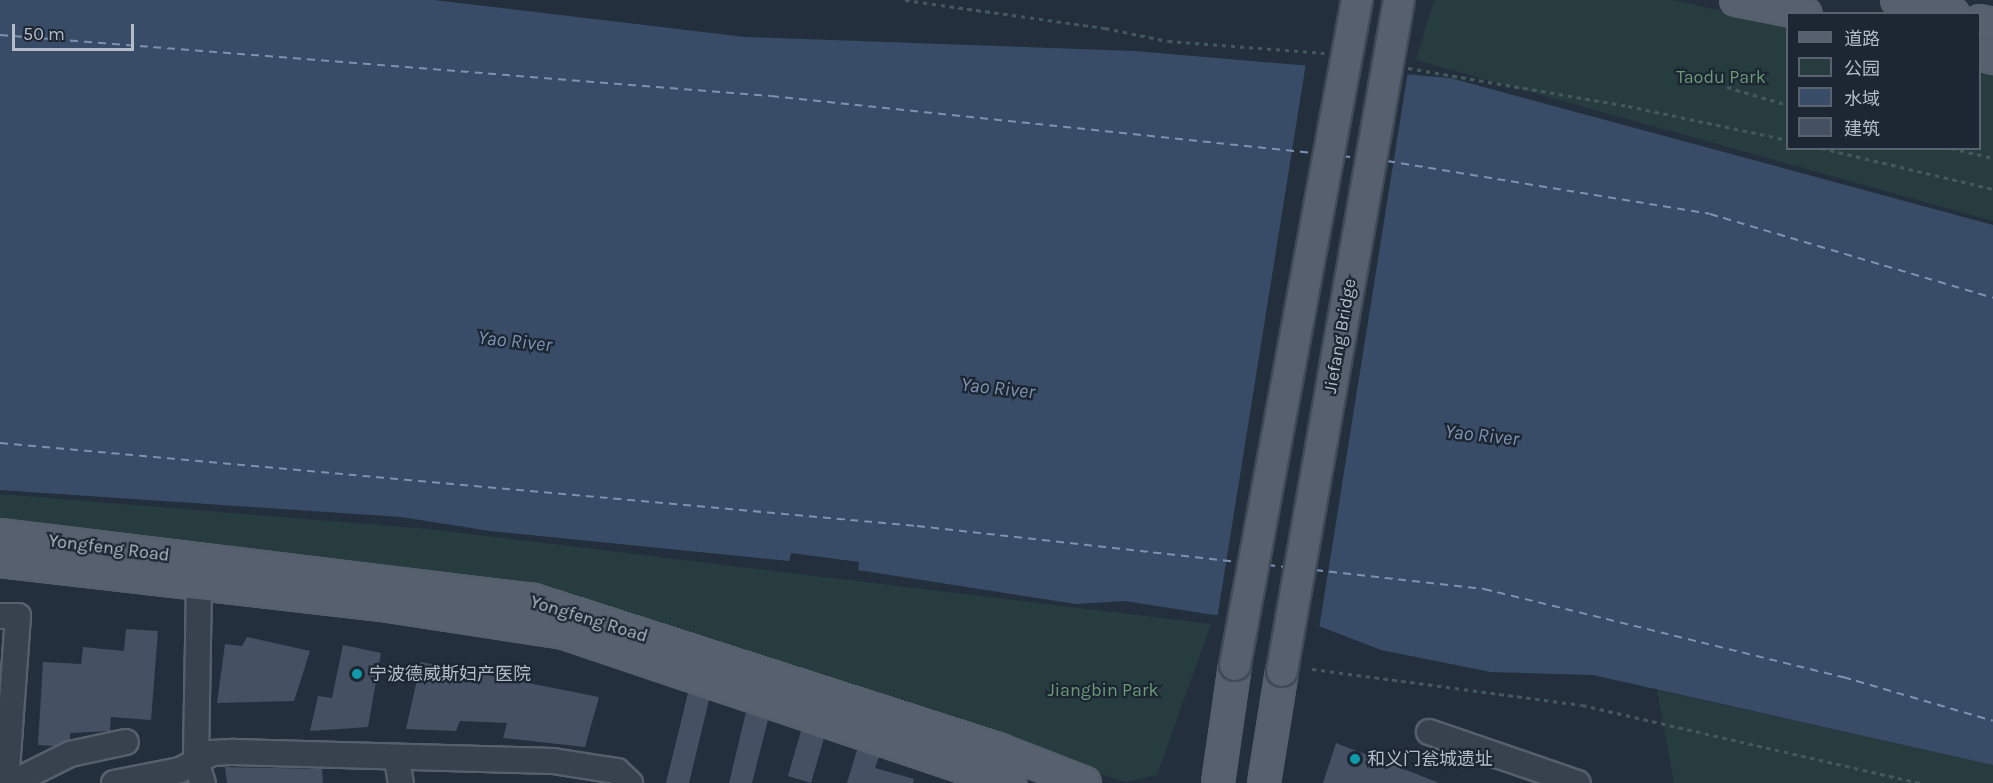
<!DOCTYPE html>
<meta charset="utf-8">
<style>
body{margin:0}
#map{position:relative;width:1993px;height:783px;overflow:hidden;background:#242f3e;font-family:Karla,"Noto Sans SC",sans-serif}
div>[style]{position:absolute}
[style*='--x']{left:calc(var(--x)*1px);top:calc(var(--y)*1px);width:calc(var(--w)*1px);rotate:calc(var(--a)*1deg)}
.green>*{inset:0;background:#263c3f}
.water>*{inset:0;background:#394c67}
.pier>*{inset:0;background:#242f3e}
.ferry>*{height:1.5px;margin-top:-0.75px;transform-origin:0;background:repeating-linear-gradient(90deg,#7c92b1 0 8px,transparent 0 14px)}
.building>*{inset:0;background:#455162}
.path>*{height:3px;margin-top:-1.5px;transform-origin:0;background:repeating-linear-gradient(90deg,#44595c 0 4.5px,transparent 0 9px)}
.roads{filter:drop-shadow(2px 0 #565f6c) drop-shadow(-2px 0 #565f6c) drop-shadow(0 2px #565f6c) drop-shadow(0 -2px #565f6c)}
.minor>*{height:24px;margin:-12px;padding:0 12px;transform-origin:12px;border-radius:12px;background:#38414e}
.major>*{height:30px;margin:-15px;padding:0 15px;transform-origin:15px;border-radius:15px;background:#56606e}
.bridges{filter:drop-shadow(2px 0 #414a57) drop-shadow(-2px 0 #414a57) drop-shadow(0 2px #414a57) drop-shadow(0 -2px #414a57)}
.major-bridge>*{height:30px;margin:-15px;padding:0 15px;transform-origin:15px;border-radius:15px;background:#56606e}
.dots>*{width:16px;height:16px;translate:-50% -50%;box-sizing:border-box;border:3px solid #1d2633;border-radius:50%}
span{translate:-50% -50%;white-space:nowrap;text-align:center;line-height:1.15;-webkit-text-stroke:4.5px #1d2633;paint-order:stroke}
.park-label{font-size:18px;color:#6b9a76}
.street-label{font-size:18px;color:#b4bcc9}
.poi-label{font-size:18px;color:#b4bcc9}
.left{translate:0 -50%;text-align:left}
.water-label{font-size:20px;color:#7c92b1;font-style:italic}
.legend{position:absolute;left:1786px;top:12px;width:195px;height:138px;box-sizing:border-box;background:#1d2633;border:2px solid #59626f;margin:0;padding:8px 10px;list-style:none;font-size:18px;color:#b4bcc9}
.legend li{display:flex;align-items:center;gap:12px;height:30px}
.legend b{width:30px;border:2px solid #59626f}
.scale{position:absolute;left:12px;top:24px;width:122px;height:27px;box-sizing:border-box;border:3px solid #b4bcc9;border-top:0;padding-left:8px;font-size:18px;line-height:21px;white-space:nowrap;color:#b4bcc9;-webkit-text-stroke:4px #1d2633;paint-order:stroke}
</style>
<div id="map">
<div class="green">
<div style="clip-path:polygon(1434px 0,1672px 0,1787px 25px,1788px 148px,1980px 148px,1980px 68px,1993px 71px,1993px 221px,1416px 60px)"></div>
<div style="clip-path:polygon(0 494px,429px 529px,1211px 624px,1157px 775px,1126px 782px,796px 679px,0 535px)"></div>
<div style="clip-path:polygon(1657px 690px,1993px 765px,1993px 783px,1674px 783px)"></div>
</div>
<div class="water">
<div style="clip-path:polygon(0 0,434px 0,745px 37px,1134px 51px,1450px 78px,1993px 225px,1993px 765px,1593px 675px,1491px 672px,1381px 650px,1293px 616px,1214px 615px,1125px 601px,1076px 604px,858px 570px,859px 562px,791px 553px,789px 561px,490px 531px,401px 517px,0 490px)"></div>
</div>
<div class="pier">
<div style="clip-path:polygon(1306px 63px,1408px 71px,1319px 629px,1293px 619px,1217px 619px)"></div>
</div>
<div class="ferry">
<div style="--x:0;--y:35;--w:773;--a:4.52"></div>
<div style="--x:771;--y:96;--w:545;--a:6"></div>
<div style="--x:1342;--y:156;--w:16;--a:7"></div>
<div style="--x:1387;--y:161;--w:327;--a:9.3"></div>
<div style="--x:1710;--y:214;--w:295;--a:16.5"></div>
<div style="--x:0;--y:443;--w:921;--a:5.17"></div>
<div style="--x:917;--y:526;--w:323;--a:6.4"></div>
<div style="--x:1267;--y:565;--w:19;--a:6"></div>
<div style="--x:1315;--y:570;--w:170;--a:6.4"></div>
<div style="--x:1484;--y:589;--w:370;--a:13.8"></div>
<div style="--x:1843;--y:677;--w:156;--a:16.3"></div>
</div>
<div class="building">
<div style="clip-path:polygon(126px 629px,158px 631px,151px 720px,111px 717px,110px 731px,70px 733px,70px 739px,54px 746px,38px 745px,43px 662px,81px 664px,83px 647px,124px 651px)"></div>
<div style="clip-path:polygon(247px 637px,310px 651px,294px 701px,217px 703px,225px 644px,242px 646px)"></div>
<div style="clip-path:polygon(343px 645px,381px 653px,368px 727px,310px 731px,318px 696px,332px 698px)"></div>
<div style="clip-path:polygon(421px 662px,599px 697px,585px 747px,503px 738px,507px 723px,460px 721px,456px 731px,406px 729px)"></div>
<div style="clip-path:polygon(688px 693px,709px 700px,689px 783px,666px 783px)"></div>
<div style="clip-path:polygon(746px 712px,768px 720px,752px 783px,729px 783px)"></div>
<div style="clip-path:polygon(801px 731px,824px 738px,811px 783px,788px 776px)"></div>
<div style="clip-path:polygon(1336px 743px,1437px 782px,1437px 783px,1323px 783px)"></div>
<div style="clip-path:polygon(857px 750px,879px 757px,875px 768px,914px 779px,913px 783px,847px 783px)"></div>
<div style="clip-path:polygon(225px 767px,322px 769px,323px 783px,227px 783px)"></div>
</div>
<div class="path">
<div style="--x:905;--y:0;--w:202;--a:8"></div>
<div style="--x:1105;--y:28;--w:64;--a:11.7"></div>
<div style="--x:1168;--y:41;--w:157;--a:4.4"></div>
<div style="--x:1408;--y:68;--w:223;--a:9.8"></div>
<div style="--x:1628;--y:106;--w:164;--a:12"></div>
<div style="--x:1727;--y:87;--w:64;--a:16.4"></div>
<div style="--x:1821;--y:148;--w:177;--a:13.4"></div>
<div style="--x:1951;--y:148;--w:43;--a:13.4"></div>
<div style="--x:1312;--y:669;--w:272;--a:7.6"></div>
<div style="--x:1582;--y:705;--w:348;--a:13"></div>
</div>
<div class="roads">
<div class="minor">
<div style="--x:199;--y:584;--w:179;--a:91"></div>
<div style="--x:196;--y:763;--w:21;--a:71"></div>
<div style="--x:0;--y:616;--w:18;--a:0"></div>
<div style="--x:18;--y:616;--w:167;--a:94.1"></div>
<div style="--x:1429;--y:732;--w:157;--a:18.9"></div>
<div style="--x:397;--y:759;--w:24;--a:81"></div>
<div style="--x:12;--y:783;--w:65;--a:-26.6"></div>
<div style="--x:70;--y:754;--w:57;--a:-12.1"></div>
<div style="--x:114;--y:783;--w:67;--a:-11.1"></div>
<div style="--x:180;--y:770;--w:36;--a:-28"></div>
<div style="--x:212;--y:753;--w:22;--a:-3"></div>
<div style="--x:234;--y:752;--w:319;--a:1.6"></div>
<div style="--x:553;--y:761;--w:65;--a:8.9"></div>
<div style="--x:617;--y:771;--w:18;--a:43"></div>
</div>
<div class="major">
<div style="--x:1736;--y:0;--w:71;--a:11.3"></div>
<div style="--x:1897;--y:0;--w:58;--a:14"></div>
<div style="--x:1980;--y:21;--w:13;--a:13"></div>
<div style="--x:1980;--y:54;--w:14;--a:17"></div>
<div style="--x:0;--y:535;--w:538;--a:6.94"></div>
<div style="--x:534;--y:600;--w:490;--a:17.8"></div>
<div style="--x:1000;--y:750;--w:91;--a:21.2"></div>
<div style="--x:0;--y:561;--w:391;--a:6.6"></div>
<div style="--x:388;--y:606;--w:178;--a:8.7"></div>
<div style="--x:564;--y:633;--w:471;--a:18.6"></div>
<div style="--x:1218;--y:783;--w:119;--a:-81.8"></div>
<div style="--x:1264;--y:783;--w:113;--a:-80.9"></div>
</div>
</div>
<div class="bridges">
<div class="major-bridge">
<div style="--x:1235;--y:665;--w:676;--a:-79.6"></div>
<div style="--x:1282;--y:671;--w:681;--a:-80.11"></div>
</div>
</div>
<div class="dots">
<div style="left:357px;top:674px;background:#0f9aa8"></div>
<div style="left:1355px;top:759px;background:#0f9aa8"></div>
</div>
<div class="park-label">
<span style="left:1721px;top:77px">Taodu Park</span>
<span style="left:1103px;top:690px">Jiangbin Park</span>
</div>
<div class="street-label">
<span style="left:1340px;top:336px;rotate:-80deg">Jiefang Bridge</span>
<span style="left:109px;top:548px;rotate:7deg">Yongfeng Road</span>
<span style="left:589px;top:619px;rotate:17deg">Yongfeng Road</span>
</div>
<div class="poi-label">
<span class="left" style="left:369px;top:674px">宁波德威斯妇产医院</span>
<span class="left" style="left:1367px;top:759px">和义门瓮城遗址</span>
</div>
<div class="water-label">
<span style="left:515px;top:341px;rotate:6deg">Yao River</span>
<span style="left:998px;top:388px;rotate:6deg">Yao River</span>
<span style="left:1482px;top:435px;rotate:6deg">Yao River</span>
</div>
<ul class="legend">
<li><b style="height:8px;background:#56606e"></b>道路</li>
<li><b style="height:16px;background:#263c3f"></b>公园</li>
<li><b style="height:16px;background:#394c67"></b>水域</li>
<li><b style="height:16px;background:#455162"></b>建筑</li>
</ul>
<div class="scale">50 m</div>
</div>
